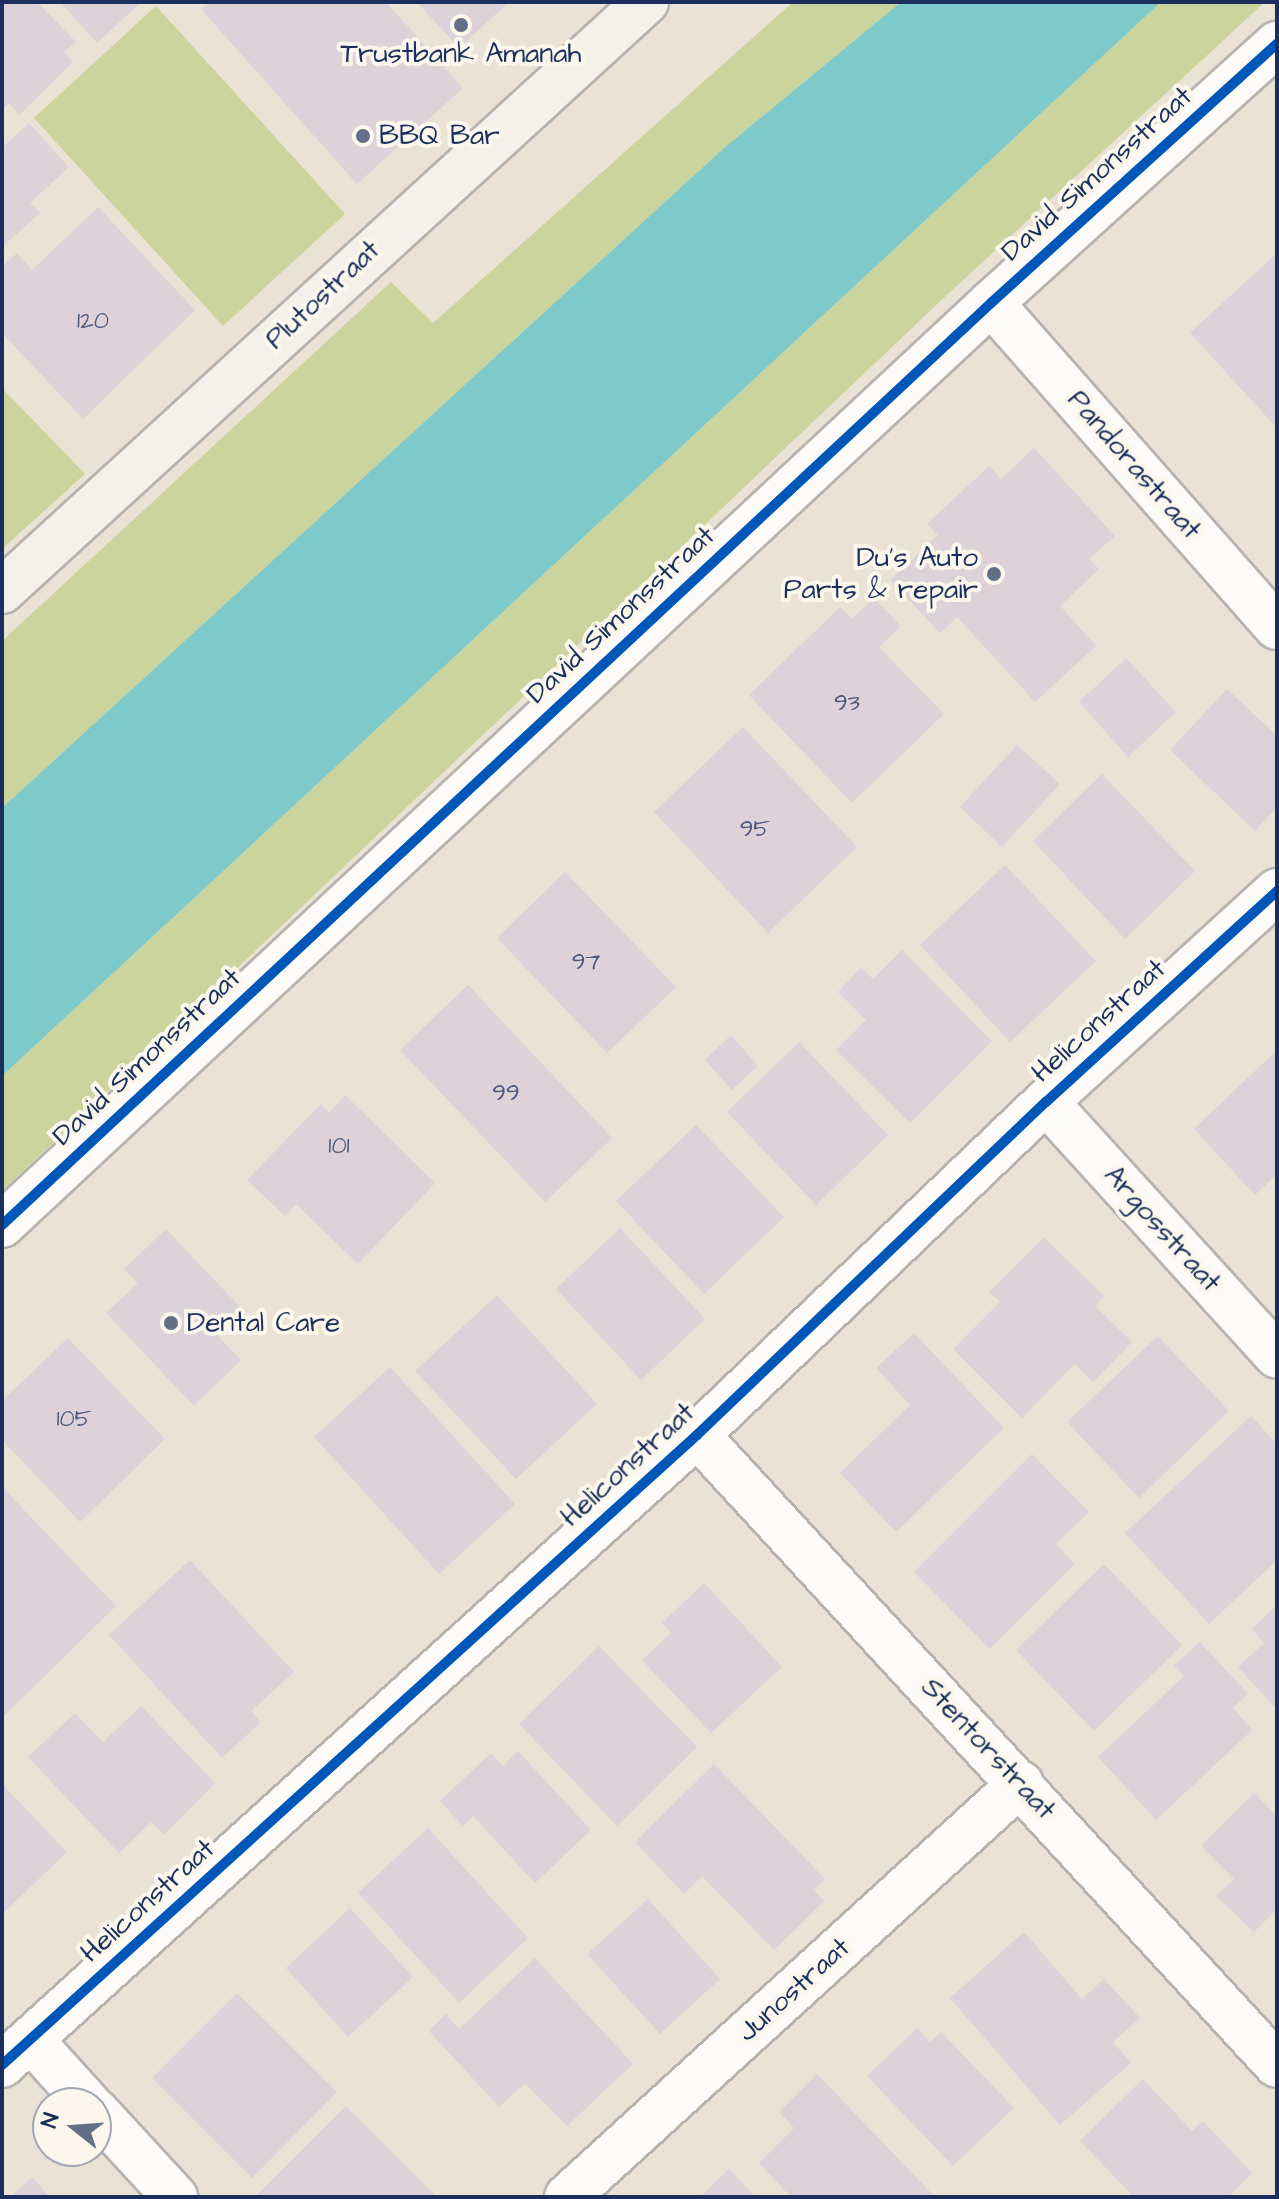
<!DOCTYPE html>
<style>
body{margin:0}
#map{position:relative;width:1279px;height:2199px;overflow:hidden;background:#eae2d4;font-family:"Architects Daughter",sans-serif}
div>[style]{position:absolute}
[style*='--x']{left:calc(var(--x)*1px);top:calc(var(--y)*1px);width:calc(var(--w)*1px);rotate:calc(var(--a)*1deg)}
.green>*{inset:0;background:#cad49c}
.water>*{inset:0;background:#7ec9c9}
.building>*{inset:0;background:#dcd2d7}
.roads{filter:drop-shadow(2px 0 #b6b3af) drop-shadow(-2px 0 #b6b3af) drop-shadow(0 2px #b6b3af) drop-shadow(0 -2px #b6b3af)}
.street>*{height:44px;margin:-22px;padding:0 22px;transform-origin:22px;border-radius:22px;background:#fcfbf9}
.secondary>*{height:44px;margin:-22px;padding:0 22px;transform-origin:22px;border-radius:22px;background:#f4f0ea}
.cycleway>*{height:10px;margin:-5px;padding:0 5px;transform-origin:5px;border-radius:5px;background:#0057b8}
.dots>*{width:22px;height:22px;translate:-50% -50%;box-sizing:border-box;border:4px solid #fbf7ec;border-radius:50%}
span{translate:-50% -50%;white-space:nowrap;text-align:center;line-height:1.15;-webkit-text-stroke:8px #fbf7ec;paint-order:stroke}
.number-label{font-size:24px;color:#4b587c}
.number-label span{-webkit-text-stroke-width:0}
.poi-label{font-size:28px;color:#1b2f5e}
.left{translate:0 -50%;text-align:left}
.right{translate:-100% -50%;text-align:right}
.street-label{font-size:28px;color:#1b2f5e}
.frame{position:absolute;inset:0;border:4px solid #1b2f5e;pointer-events:none}
.north{position:absolute;left:32px;top:2087px;width:80px;height:80px;box-sizing:border-box;background:#fbf7ec;border:2px solid #a1a7b3;border-radius:50%;rotate:287deg;font-size:22px;font-weight:700;line-height:32px;text-align:center;color:#1b2f5e}
.north::after{content:'';display:block;margin:auto;width:28px;height:36px;background:#636e87;clip-path:polygon(50% 0,100% 100%,50% 72%,0 100%)}
</style>
<div id="map">
<div class="green">
<div style="clip-path:polygon(793px 2px,901px 2px,724px 148px,2px 808px,2px 641px,391px 282px,433px 323px)"></div>
<div style="clip-path:polygon(1161px 2px,1265px 2px,949px 293px,2px 1191px,2px 1076px)"></div>
<div style="clip-path:polygon(156px 6px,345px 214px,223px 326px,34px 118px)"></div>
<div style="clip-path:polygon(2px 388px,85px 474px,2px 549px)"></div>
</div>
<div class="water">
<div style="clip-path:polygon(901px 2px,1161px 2px,2px 1076px,2px 808px,724px 148px)"></div>
</div>
<div class="building">
<div style="clip-path:polygon(2px 2px,37px 2px,76px 42px,64px 52px,73px 62px,19px 115px,9px 103px,2px 110px)"></div>
<div style="clip-path:polygon(60px 2px,141px 2px,97px 43px)"></div>
<div style="clip-path:polygon(210px 2px,386px 2px,463px 88px,357px 184px,201px 9px)"></div>
<div style="clip-path:polygon(417px 2px,509px 2px,459px 48px)"></div>
<div style="clip-path:polygon(29px 123px,69px 167px,30px 203px,40px 213px,2px 247px,2px 148px)"></div>
<div style="clip-path:polygon(98px 207px,195px 310px,83px 419px,2px 333px,2px 267px,17px 253px,32px 270px)"></div>
<div style="clip-path:polygon(1277px 253px,1277px 428px,1190px 333px)"></div>
<div style="clip-path:polygon(1034px 448px,1115px 536px,1089px 559px,1099px 569px,1060px 606px,1096px 646px,1035px 702px,957px 617px,940px 633px,890px 580px,938px 535px,927px 524px,989px 466px,1001px 479px)"></div>
<div style="clip-path:polygon(874px 598px,901px 626px,879px 647px,944px 714px,852px 803px,749px 695px,840px 607px,852px 619px)"></div>
<div style="clip-path:polygon(1126px 658px,1176px 712px,1128px 757px,1079px 702px)"></div>
<div style="clip-path:polygon(1227px 689px,1277px 736px,1277px 807px,1255px 831px,1170px 750px)"></div>
<div style="clip-path:polygon(743px 727px,857px 847px,768px 933px,654px 812px)"></div>
<div style="clip-path:polygon(1017px 745px,1060px 784px,1002px 847px,960px 807px)"></div>
<div style="clip-path:polygon(1102px 774px,1195px 871px,1125px 939px,1033px 841px)"></div>
<div style="clip-path:polygon(1005px 865px,1096px 961px,1010px 1042px,920px 945px)"></div>
<div style="clip-path:polygon(565px 872px,676px 987px,607px 1053px,497px 938px)"></div>
<div style="clip-path:polygon(902px 950px,992px 1041px,910px 1123px,836px 1050px,866px 1020px,838px 992px,861px 968px,873px 979px)"></div>
<div style="clip-path:polygon(468px 985px,612px 1138px,545px 1202px,400px 1050px)"></div>
<div style="clip-path:polygon(731px 1035px,758px 1066px,732px 1090px,705px 1060px)"></div>
<div style="clip-path:polygon(799px 1042px,888px 1135px,816px 1205px,727px 1112px)"></div>
<div style="clip-path:polygon(1277px 1050px,1277px 1174px,1255px 1195px,1194px 1129px)"></div>
<div style="clip-path:polygon(345px 1095px,435px 1183px,358px 1264px,296px 1204px,285px 1216px,247px 1180px,321px 1104px,329px 1113px)"></div>
<div style="clip-path:polygon(696px 1125px,784px 1217px,704px 1294px,616px 1201px)"></div>
<div style="clip-path:polygon(620px 1228px,705px 1319px,641px 1380px,556px 1289px)"></div>
<div style="clip-path:polygon(166px 1229px,241px 1308px,215px 1333px,241px 1360px,194px 1406px,106px 1313px,138px 1283px,124px 1269px)"></div>
<div style="clip-path:polygon(1044px 1237px,1104px 1296px,1095px 1306px,1132px 1342px,1093px 1382px,1075px 1364px,1022px 1418px,953px 1349px,1000px 1302px,989px 1292px)"></div>
<div style="clip-path:polygon(497px 1295px,597px 1404px,516px 1479px,415px 1371px)"></div>
<div style="clip-path:polygon(914px 1333px,1004px 1428px,896px 1532px,840px 1473px,910px 1405px,876px 1368px)"></div>
<div style="clip-path:polygon(1158px 1336px,1229px 1411px,1139px 1498px,1067px 1422px)"></div>
<div style="clip-path:polygon(68px 1338px,165px 1439px,80px 1522px,2px 1440px,2px 1401px)"></div>
<div style="clip-path:polygon(390px 1367px,515px 1504px,439px 1574px,314px 1437px)"></div>
<div style="clip-path:polygon(1251px 1416px,1277px 1444px,1277px 1560px,1209px 1624px,1125px 1533px)"></div>
<div style="clip-path:polygon(1032px 1454px,1089px 1512px,1056px 1544px,1075px 1564px,990px 1649px,914px 1572px)"></div>
<div style="clip-path:polygon(2px 1487px,116px 1606px,2px 1718px)"></div>
<div style="clip-path:polygon(190px 1560px,294px 1672px,251px 1711px,261px 1722px,222px 1758px,109px 1635px)"></div>
<div style="clip-path:polygon(1104px 1564px,1182px 1645px,1094px 1731px,1016px 1650px)"></div>
<div style="clip-path:polygon(704px 1583px,782px 1667px,711px 1733px,642px 1660px,671px 1633px,662px 1623px)"></div>
<div style="clip-path:polygon(1277px 1605px,1277px 1704px,1274px 1707px,1238px 1667px,1264px 1643px,1252px 1629px)"></div>
<div style="clip-path:polygon(1200px 1642px,1248px 1694px,1233px 1708px,1252px 1730px,1156px 1820px,1098px 1757px,1184px 1676px,1174px 1665px)"></div>
<div style="clip-path:polygon(599px 1646px,697px 1747px,617px 1826px,519px 1724px)"></div>
<div style="clip-path:polygon(141px 1706px,215px 1783px,164px 1835px,151px 1822px,119px 1853px,28px 1757px,75px 1713px,103px 1742px)"></div>
<div style="clip-path:polygon(518px 1751px,591px 1830px,535px 1883px,473px 1816px,463px 1826px,440px 1801px,491px 1753px,503px 1766px)"></div>
<div style="clip-path:polygon(714px 1764px,825px 1879px,814px 1890px,824px 1901px,774px 1950px,702px 1876px,684px 1894px,635px 1842px)"></div>
<div style="clip-path:polygon(2px 1784px,67px 1852px,2px 1914px)"></div>
<div style="clip-path:polygon(1254px 1793px,1277px 1816px,1277px 1909px,1254px 1932px,1216px 1896px,1234px 1879px,1201px 1846px)"></div>
<div style="clip-path:polygon(428px 1828px,528px 1938px,459px 2003px,358px 1893px)"></div>
<div style="clip-path:polygon(648px 1899px,720px 1979px,660px 2034px,587px 1954px)"></div>
<div style="clip-path:polygon(350px 1908px,413px 1977px,348px 2037px,286px 1968px)"></div>
<div style="clip-path:polygon(1024px 1932px,1082px 1999px,1104px 1979px,1140px 2018px,1113px 2042px,1131px 2063px,1060px 2125px,950px 1998px)"></div>
<div style="clip-path:polygon(535px 1958px,633px 2064px,567px 2126px,525px 2083px,499px 2107px,429px 2031px,446px 2014px,459px 2029px)"></div>
<div style="clip-path:polygon(237px 1993px,337px 2092px,252px 2178px,152px 2078px)"></div>
<div style="clip-path:polygon(917px 2028px,930px 2042px,941px 2032px,1014px 2108px,953px 2166px,867px 2076px)"></div>
<div style="clip-path:polygon(817px 2074px,935px 2197px,791px 2197px,759px 2163px,794px 2128px,779px 2112px)"></div>
<div style="clip-path:polygon(1143px 2079px,1192px 2131px,1203px 2121px,1252px 2173px,1228px 2197px,1134px 2197px,1080px 2141px)"></div>
<div style="clip-path:polygon(346px 2106px,437px 2197px,255px 2197px)"></div>
<div style="clip-path:polygon(729px 2169px,756px 2197px,700px 2197px)"></div>
<div style="clip-path:polygon(32px 2177px,50px 2197px,10px 2197px)"></div>
</div>
<div class="roads">
<div class="street">
<div style="--x:991;--y:303;--w:432;--a:48.6"></div>
<div style="--x:1046;--y:1102;--w:343;--a:47.7"></div>
<div style="--x:2;--y:1225;--w:1352;--a:-42.99"></div>
<div style="--x:991;--y:303;--w:386;--a:-42.2"></div>
<div style="--x:697;--y:1435;--w:856;--a:47.37"></div>
<div style="--x:31;--y:2040;--w:85;--a:47.9"></div>
<div style="--x:2;--y:2065;--w:938;--a:-42.19"></div>
<div style="--x:697;--y:1435;--w:482;--a:-43.7"></div>
<div style="--x:1046;--y:1102;--w:313;--a:-42.4"></div>
<div style="--x:96;--y:2111;--w:117;--a:47.4"></div>
<div style="--x:567;--y:2197;--w:614;--a:-42.36"></div>
</div>
<div class="secondary">
<div style="--x:2;--y:591;--w:873;--a:-42.45"></div>
</div>
</div>
<div class="cycleway">
<div style="--x:2;--y:1225;--w:1352;--a:-42.99"></div>
<div style="--x:991;--y:303;--w:386;--a:-42.2"></div>
<div style="--x:2;--y:2065;--w:938;--a:-42.19"></div>
<div style="--x:697;--y:1435;--w:482;--a:-43.7"></div>
<div style="--x:1046;--y:1102;--w:313;--a:-42.4"></div>
</div>
<div class="dots">
<div style="left:461px;top:25px;background:#636e87"></div>
<div style="left:363px;top:136px;background:#636e87"></div>
<div style="left:994px;top:574px;background:#636e87"></div>
<div style="left:171px;top:1323px;background:#636e87"></div>
</div>
<div class="number-label">
<span style="left:93px;top:322px">120</span>
<span style="left:847px;top:704px">93</span>
<span style="left:755px;top:830px">95</span>
<span style="left:586px;top:963px">97</span>
<span style="left:506px;top:1094px">99</span>
<span style="left:339px;top:1147px">101</span>
<span style="left:74px;top:1420px">105</span>
</div>
<div class="poi-label">
<span style="left:461px;top:54px">Trustbank Amanah</span>
<span class="left" style="left:379px;top:136px">BBQ Bar</span>
<span class="right" style="left:978px;top:574px">Du's Auto<br>Parts &amp; repair</span>
<span class="left" style="left:187px;top:1323px">Dental Care</span>
</div>
<div class="street-label">
<span style="left:1097px;top:174px;rotate:-42deg">David Simonsstraat</span>
<span style="left:323px;top:295px;rotate:-43deg">Plutostraat</span>
<span style="left:1134px;top:465px;rotate:49deg">Pandorastraat</span>
<span style="left:621px;top:615px;rotate:-43deg">David Simonsstraat</span>
<span style="left:1099px;top:1021px;rotate:-42deg">Heliconstraat</span>
<span style="left:147px;top:1057px;rotate:-43deg">David Simonsstraat</span>
<span style="left:1162px;top:1229px;rotate:48deg">Argosstraat</span>
<span style="left:628px;top:1465px;rotate:-42deg">Heliconstraat</span>
<span style="left:988px;top:1749px;rotate:47deg">Stentorstraat</span>
<span style="left:148px;top:1901px;rotate:-42deg">Heliconstraat</span>
<span style="left:794px;top:1990px;rotate:-42deg">Junostraat</span>
</div>
<div class="frame"></div>
<div class="north">N</div>
</div>
